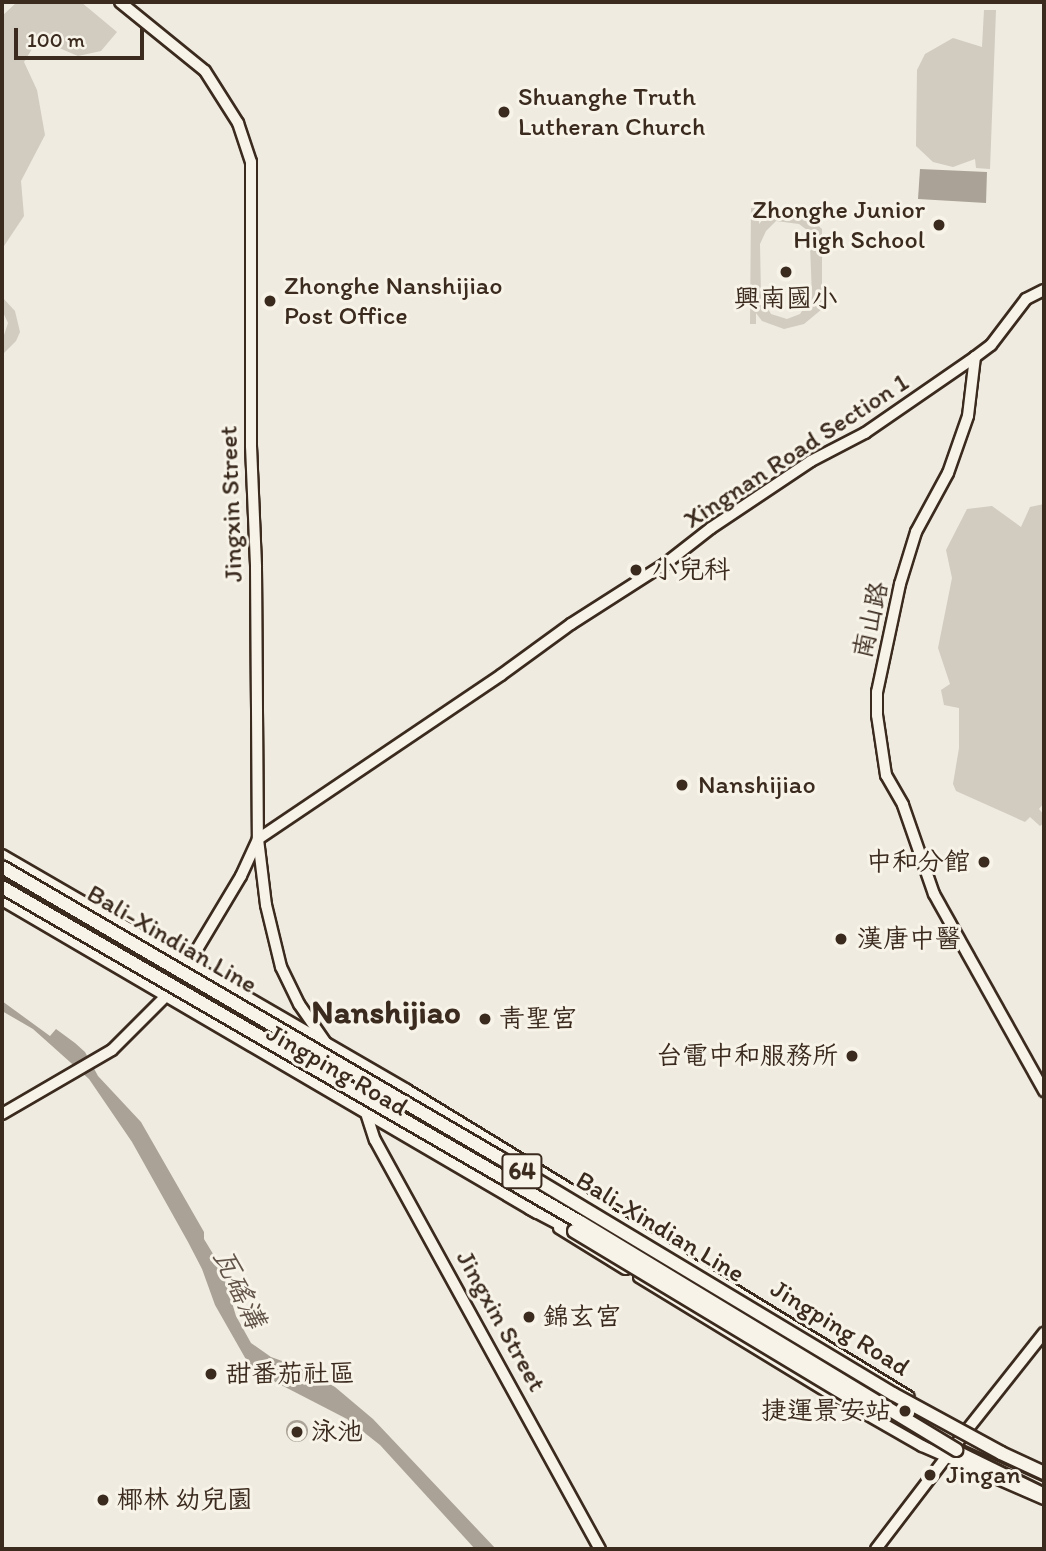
<!DOCTYPE html>
<meta charset="utf-8">
<style>
body{margin:0}
#map{position:relative;width:1046px;height:1551px;overflow:hidden;background:#efebe0;font-family:Itim,"LXGW WenKai TC",sans-serif}
div>[style]{position:absolute}
[style*='--x']{left:calc(var(--x)*1px);top:calc(var(--y)*1px);width:calc(var(--w)*1px);rotate:calc(var(--a)*1deg)}
.green>*{inset:0;background:#d1cbc0}
.water>*{inset:0;background:#aaa296}
.round{border-radius:50%}
.roads{filter:drop-shadow(2px 0 #3b2a1e) drop-shadow(-2px 0 #3b2a1e) drop-shadow(0 2px #3b2a1e) drop-shadow(0 -2px #3b2a1e)}
.tertiary>*{height:10px;margin:-5px;padding:0 5px;transform-origin:5px;border-radius:5px;background:#f7f3e8}
.secondary>*{height:10px;margin:-5px;padding:0 5px;transform-origin:5px;border-radius:5px;background:#f7f3e8}
.trunk>*{height:12px;margin:-6px;padding:0 6px;transform-origin:6px;border-radius:6px;background:#f7f3e8}
.rail>*{height:2.5px;margin:-1.25px;padding:0 1.25px;transform-origin:1.25px;border-radius:1.25px;background:#3b2a1e}
.bridges{filter:drop-shadow(2px 0 #3b2a1e) drop-shadow(-2px 0 #3b2a1e) drop-shadow(0 2px #3b2a1e) drop-shadow(0 -2px #3b2a1e)}
.trunk-bridge>*{height:12px;margin:-6px;padding:0 6px;transform-origin:6px;border-radius:6px;background:#f7f3e8}
.dots>*{width:19px;height:19px;translate:-50% -50%;box-sizing:border-box;border:4px solid #f7f3e8;border-radius:50%}
span{translate:-50% -50%;white-space:nowrap;text-align:center;line-height:1.15;-webkit-text-stroke:6px #f7f3e8;paint-order:stroke}
.shield-label span{padding:2px 5px;background:#f7f3e8;border:2px solid;border-radius:5px;-webkit-text-stroke-width:0}
.shield-label{font-size:24px;color:#3b2a1e;font-weight:700}
.poi-label{font-size:26px;color:#3b2a1e}
.left{translate:0 -50%;text-align:left}
.right{translate:-100% -50%;text-align:right}
.street-label{font-size:26px;color:#3b2a1e}
.water-label{font-size:28px;color:#625448;font-style:italic}
.district-label{font-size:33px;color:#3b2a1e;font-weight:700}
.frame{position:absolute;inset:0;border:4px solid #3b2a1e;pointer-events:none}
.scale{position:absolute;left:14px;top:28px;width:130px;height:32px;box-sizing:border-box;border:4px solid #3b2a1e;border-top:0;padding-left:9px;font-size:21px;line-height:24px;white-space:nowrap;color:#3b2a1e;-webkit-text-stroke:5px #f7f3e8;paint-order:stroke}
</style>
<div id="map">
<div class="green">
<div style="clip-path:polygon(17px 2px,81px 2px,117px 32px,101px 51px,78px 56px,38px 39px,24px 62px,37px 90px,45px 135px,21px 181px,24px 216px,2px 249px,2px 16px)"></div>
<div style="clip-path:polygon(984px 10px,996px 10px,990px 169px,976px 168px,975px 159px,953px 167px,933px 162px,916px 146px,917px 70px,925px 54px,953px 38px,982px 47px)"></div>
<div style="clip-path:polygon(evenodd,751px 208px,758px 208px,759px 224px,767px 215px,782px 208px,807px 216px,822px 229px,822px 309px,804px 324px,784px 329px,762px 321px,756px 313px,756px 324px,750px 324px,751px 208px,776px 221px,799px 224px,807px 230px,810px 245px,812px 296px,800px 314px,787px 319px,771px 314px,761px 297px,760px 244px,766px 231px,776px 221px)"></div>
<div style="clip-path:polygon(2px 297px,15px 311px,20px 332px,16px 341px,2px 355px,2px 341px,8px 323px,2px 310px)"></div>
<div style="clip-path:polygon(1044px 504px,1044px 803px,1039px 809px,1044px 815px,1044px 823px,1040px 826px,1030px 817px,1025px 822px,956px 791px,953px 784px,959px 748px,959px 708px,944px 705px,941px 690px,950px 684px,938px 648px,952px 578px,946px 550px,967px 509px,992px 506px,1021px 527px,1030px 507px)"></div>
</div>
<div class="water">
<div style="clip-path:polygon(920px 169px,987px 172px,986px 203px,918px 199px)"></div>
<div style="clip-path:polygon(2px 1001px,50px 1036px,56px 1029px,75px 1043px,85px 1052px,98px 1076px,141px 1122px,204px 1232px,204px 1239px,221px 1267px,236px 1316px,251px 1343px,271px 1357px,299px 1367px,335px 1387px,373px 1419px,496px 1549px,475px 1549px,380px 1445px,347px 1419px,252px 1370px,215px 1305px,202px 1269px,188px 1242px,132px 1142px,89px 1079px,33px 1029px,2px 1011px)"></div>
<div class="round" style="left:286px;top:1420px;width:22px;height:22px"></div>
</div>
<div class="roads">
<div class="tertiary">
<div style="--x:975;--y:357;--w:59;--a:96.8"></div>
<div style="--x:968;--y:416;--w:60;--a:109.3"></div>
<div style="--x:948;--y:473;--w:67;--a:118.5"></div>
<div style="--x:916;--y:532;--w:54;--a:107.1"></div>
<div style="--x:900;--y:584;--w:110;--a:102"></div>
<div style="--x:877;--y:692;--w:23;--a:90"></div>
<div style="--x:877;--y:715;--w:61;--a:81.5"></div>
<div style="--x:886;--y:775;--w:34;--a:60"></div>
<div style="--x:903;--y:805;--w:94;--a:70.8"></div>
<div style="--x:934;--y:894;--w:226;--a:60.8"></div>
<div style="--x:326;--y:1043;--w:47;--a:-124.7"></div>
<div style="--x:299;--y:1004;--w:41;--a:-115.9"></div>
<div style="--x:281;--y:967;--w:64;--a:-103.6"></div>
<div style="--x:266;--y:905;--w:66;--a:-96.9"></div>
<div style="--x:258;--y:839;--w:293;--a:-34"></div>
<div style="--x:501;--y:675;--w:87;--a:-36.1"></div>
<div style="--x:571;--y:624;--w:112;--a:-32.6"></div>
<div style="--x:665;--y:564;--w:58;--a:-38"></div>
<div style="--x:711;--y:528;--w:120;--a:-33.8"></div>
<div style="--x:811;--y:461;--w:61;--a:-27.4"></div>
<div style="--x:865;--y:433;--w:134;--a:-34.6"></div>
<div style="--x:975;--y:357;--w:20;--a:-37"></div>
<div style="--x:991;--y:345;--w:58;--a:-52.7"></div>
<div style="--x:1026;--y:299;--w:20;--a:-27"></div>
<div style="--x:366;--y:1113;--w:28;--a:72"></div>
<div style="--x:375;--y:1140;--w:467;--a:61.2"></div>
<div style="--x:2;--y:1114;--w:127;--a:-30.2"></div>
<div style="--x:112;--y:1050;--w:76;--a:-45"></div>
<div style="--x:166;--y:996;--w:36;--a:-54"></div>
<div style="--x:967;--y:1430;--w:124;--a:-51.6"></div>
</div>
<div class="secondary">
<div style="--x:120;--y:2;--w:109;--a:39.1"></div>
<div style="--x:205;--y:71;--w:62;--a:57.6"></div>
<div style="--x:238;--y:123;--w:41;--a:71.6"></div>
<div style="--x:251;--y:162;--w:284;--a:90"></div>
<div style="--x:251;--y:446;--w:121;--a:87.6"></div>
<div style="--x:256;--y:567;--w:272;--a:89.6"></div>
<div style="--x:258;--y:839;--w:41;--a:114.7"></div>
<div style="--x:241;--y:876;--w:101;--a:120.9"></div>
<div style="--x:2;--y:855;--w:468;--a:30.1"></div>
<div style="--x:407;--y:1090;--w:588;--a:31.45"></div>
<div style="--x:2;--y:900;--w:620;--a:30.33"></div>
<div style="--x:544;--y:1197;--w:20;--a:18"></div>
<div style="--x:563;--y:1203;--w:206;--a:31.7"></div>
<div style="--x:559;--y:1228;--w:78;--a:31.8"></div>
<div style="--x:639;--y:1277;--w:219;--a:31.4"></div>
<div style="--x:826;--y:1391;--w:111;--a:29.8"></div>
<div style="--x:922;--y:1446;--w:133;--a:23.5"></div>
<div style="--x:876;--y:1549;--w:150;--a:-52.6"></div>
</div>
<div class="trunk">
<div style="--x:530;--y:1208;--w:50;--a:27.6"></div>
<div style="--x:956;--y:1450;--w:97;--a:24.4"></div>
</div>
</div>
<div class="rail">
<div style="--x:2;--y:877;--w:579;--a:30.28"></div>
<div style="--x:502;--y:1169;--w:517;--a:31.23"></div>
<div style="--x:944;--y:1437;--w:111;--a:26.1"></div>
</div>
<div class="bridges">
<div class="trunk-bridge">
<div style="--x:2;--y:867;--w:577;--a:30.3"></div>
<div style="--x:500;--y:1158;--w:458;--a:31"></div>
<div style="--x:893;--y:1394;--w:123;--a:28.6"></div>
<div style="--x:1001;--y:1453;--w:47;--a:24.9"></div>
<div style="--x:2;--y:887;--w:668;--a:30.1"></div>
<div style="--x:580;--y:1222;--w:440;--a:31.2"></div>
<div style="--x:574;--y:1231;--w:347;--a:31.1"></div>
</div>
</div>
<div class="dots">
<div style="left:504px;top:112px;background:#3b2a1e"></div>
<div style="left:939px;top:225px;background:#3b2a1e"></div>
<div style="left:786px;top:272px;background:#3b2a1e"></div>
<div style="left:270px;top:301px;background:#3b2a1e"></div>
<div style="left:636px;top:570px;background:#3b2a1e"></div>
<div style="left:682px;top:785px;background:#3b2a1e"></div>
<div style="left:984px;top:862px;background:#3b2a1e"></div>
<div style="left:841px;top:939px;background:#3b2a1e"></div>
<div style="left:485px;top:1019px;background:#3b2a1e"></div>
<div style="left:852px;top:1056px;background:#3b2a1e"></div>
<div style="left:529px;top:1317px;background:#3b2a1e"></div>
<div style="left:211px;top:1374px;background:#3b2a1e"></div>
<div style="left:905px;top:1411px;background:#3b2a1e"></div>
<div style="left:297px;top:1432px;background:#3b2a1e"></div>
<div style="left:930px;top:1475px;background:#3b2a1e"></div>
<div style="left:103px;top:1500px;background:#3b2a1e"></div>
</div>
<div class="shield-label">
<span style="left:522px;top:1171px">64</span>
</div>
<div class="poi-label">
<span class="left" style="left:518px;top:112px">Shuanghe Truth<br>Lutheran Church</span>
<span class="right" style="left:925px;top:225px">Zhonghe Junior<br>High School</span>
<span class="left" style="left:284px;top:301px">Zhonghe Nanshijiao<br>Post Office</span>
<span style="left:786px;top:299px">興南國小</span>
<span class="left" style="left:652px;top:570px">小兒科</span>
<span class="left" style="left:698px;top:785px">Nanshijiao</span>
<span class="right" style="left:970px;top:862px">中和分館</span>
<span class="left" style="left:857px;top:939px">漢唐中醫</span>
<span class="left" style="left:499px;top:1019px">青聖宮</span>
<span class="right" style="left:838px;top:1056px">台電中和服務所</span>
<span class="left" style="left:543px;top:1317px">錦玄宮</span>
<span class="left" style="left:225px;top:1374px">甜番茄社區</span>
<span class="right" style="left:891px;top:1411px">捷運景安站</span>
<span class="left" style="left:311px;top:1432px">泳池</span>
<span class="left" style="left:946px;top:1475px">Jingan</span>
<span class="left" style="left:117px;top:1500px">椰林 幼兒園</span>
</div>
<div class="street-label">
<span style="left:796px;top:451px;rotate:-33deg">Xingnan Road Section 1</span>
<span style="left:231px;top:504px;rotate:-92deg">Jingxin Street</span>
<span style="left:871px;top:620px;rotate:-77deg">南山路</span>
<span style="left:172px;top:939px;rotate:30deg">Bali-Xindian Line</span>
<span style="left:337px;top:1070px;rotate:30deg">Jingping Road</span>
<span style="left:660px;top:1227px;rotate:31deg">Bali-Xindian Line</span>
<span style="left:501px;top:1321px;rotate:61deg">Jingxin Street</span>
<span style="left:840px;top:1328px;rotate:32deg">Jingping Road</span>
</div>
<div class="water-label">
<span style="left:240px;top:1288px;rotate:64deg">瓦磘溝</span>
</div>
<div class="district-label">
<span style="left:386px;top:1012px">Nanshijiao</span>
</div>
<div class="frame"></div>
<div class="scale">100 m</div>
</div>
